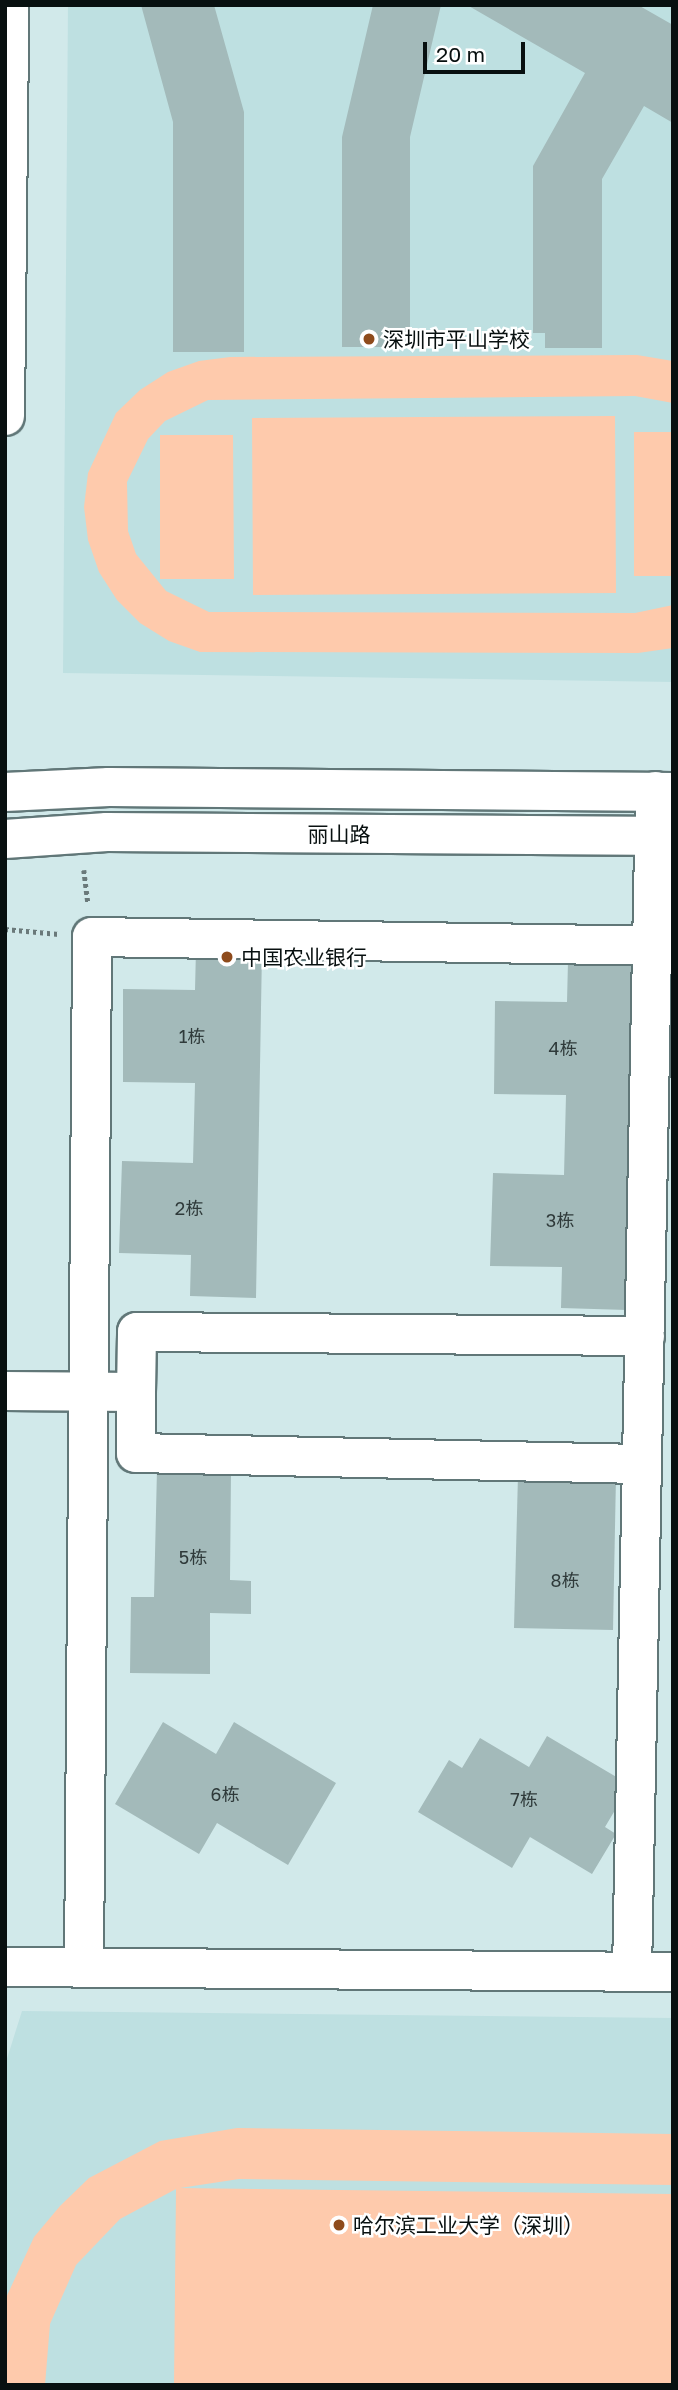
<!DOCTYPE html>
<meta charset="utf-8">
<style>
body{margin:0}
#map{position:relative;width:678px;height:2390px;overflow:hidden;background:#d1e9ea;font-family:"Golos Text","Noto Sans SC",sans-serif}
div>[style]{position:absolute}
[style*='--x']{left:calc(var(--x)*1px);top:calc(var(--y)*1px);width:calc(var(--w)*1px);rotate:calc(var(--a)*1deg)}
.built>*{inset:0;background:#bee0e1}
.green>*{inset:0;background:#fecaac}
.building>*{inset:0;background:#a3baba}
.path>*{height:4.5px;margin-top:-2.25px;transform-origin:0;background:repeating-linear-gradient(90deg,#6a797a 0 3.5px,transparent 0 7px)}
.roads{filter:drop-shadow(2px 0 #617778) drop-shadow(-2px 0 #617778) drop-shadow(0 2px #617778) drop-shadow(0 -2px #617778)}
.minor>*{height:38px;margin:-19px;padding:0 19px;transform-origin:19px;border-radius:19px;background:#fff}
.dots>*{width:19px;height:19px;translate:-50% -50%;box-sizing:border-box;border:4px solid #fff;border-radius:50%}
span{translate:-50% -50%;white-space:nowrap;text-align:center;line-height:1.15;-webkit-text-stroke:5px #fff;paint-order:stroke}
.number-label{font-size:18px;color:#2f3a3a}
.number-label span{-webkit-text-stroke-width:0}
.poi-label{font-size:21px;color:#081010}
.left{translate:0 -50%;text-align:left}
.street-label{font-size:21px;color:#081010}
.frame{position:absolute;inset:0;border:7px solid #081010;pointer-events:none}
.scale{position:absolute;left:423px;top:42px;width:102px;height:32px;box-sizing:border-box;border:4px solid #081010;border-top:0;padding-left:9px;font-size:21px;line-height:24px;white-space:nowrap;color:#081010;-webkit-text-stroke:5px #fff;paint-order:stroke}
</style>
<div id="map">
<div class="built">
<div style="clip-path:polygon(68px 5px,673px 5px,673px 682px,63px 673px)"></div>
<div style="clip-path:polygon(22px 2011px,673px 2018px,673px 2385px,5px 2385px,5px 2065px)"></div>
</div>
<div class="green">
<div style="clip-path:polygon(637px 355px,673px 361px,673px 403px,635px 396px,208px 400px,165px 421px,148px 439px,127px 482px,128px 531px,136px 554px,166px 591px,209px 612px,635px 613px,673px 605px,673px 648px,638px 653px,200px 652px,169px 641px,140px 623px,117px 600px,99px 572px,88px 540px,84px 507px,88px 473px,116px 413px,140px 390px,168px 372px,199px 361px,230px 357px)"></div>
<div style="clip-path:polygon(615px 416px,616px 593px,253px 595px,252px 418px)"></div>
<div style="clip-path:polygon(634px 432px,673px 432px,673px 576px,634px 576px)"></div>
<div style="clip-path:polygon(160px 435px,233px 435px,234px 579px,160px 579px)"></div>
<div style="clip-path:polygon(237px 2128px,673px 2134px,673px 2185px,239px 2179px,180px 2188px,673px 2194px,673px 2385px,174px 2385px,176px 2189px,120px 2219px,76px 2265px,50px 2324px,45px 2385px,5px 2385px,5px 2300px,34px 2237px,60px 2206px,89px 2178px,160px 2141px)"></div>
</div>
<div class="building">
<div style="clip-path:polygon(141px 5px,214px 5px,244px 112px,244px 352px,173px 352px,173px 122px)"></div>
<div style="clip-path:polygon(373px 5px,441px 5px,410px 137px,410px 347px,342px 347px,342px 137px)"></div>
<div style="clip-path:polygon(467px 5px,638px 5px,673px 25px,673px 123px,644px 106px,602px 179px,602px 348px,545px 348px,545px 333px,533px 333px,533px 166px,585px 73px)"></div>
<div style="clip-path:polygon(196px 949px,262px 951px,256px 1298px,190px 1296px,191px 1255px,119px 1253px,122px 1161px,193px 1163px,195px 1083px,123px 1082px,123px 989px,195px 990px)"></div>
<div style="clip-path:polygon(568px 961px,633px 962px,627px 1310px,561px 1308px,562px 1267px,490px 1266px,493px 1173px,564px 1175px,566px 1095px,494px 1094px,495px 1001px,567px 1002px)"></div>
<div style="clip-path:polygon(157px 1469px,231px 1471px,230px 1580px,251px 1581px,251px 1614px,210px 1613px,210px 1674px,130px 1673px,131px 1597px,154px 1597px)"></div>
<div style="clip-path:polygon(518px 1475px,616px 1476px,613px 1630px,514px 1628px)"></div>
<div style="clip-path:polygon(163px 1722px,216px 1754px,234px 1722px,336px 1783px,288px 1865px,217px 1823px,199px 1854px,115px 1804px)"></div>
<div style="clip-path:polygon(547px 1736px,630px 1785px,605px 1827px,616px 1834px,592px 1874px,530px 1837px,512px 1868px,418px 1812px,449px 1760px,462px 1768px,480px 1738px,529px 1767px)"></div>
</div>
<div class="path">
<div style="--x:84;--y:870;--w:33;--a:83"></div>
<div style="--x:5;--y:929;--w:54;--a:5.3"></div>
</div>
<div class="roads">
<div class="minor">
<div style="--x:5;--y:416;--w:411;--a:-89.4"></div>
<div style="--x:5;--y:792;--w:104;--a:-2.8"></div>
<div style="--x:109;--y:787;--w:564;--a:0.51"></div>
<div style="--x:5;--y:839;--w:102;--a:-3.9"></div>
<div style="--x:107;--y:832;--w:566;--a:0.4"></div>
<div style="--x:5;--y:1391;--w:131;--a:0.4"></div>
<div style="--x:136;--y:1392;--w:60;--a:-89"></div>
<div style="--x:137;--y:1332;--w:508;--a:0.45"></div>
<div style="--x:136;--y:1392;--w:61;--a:90"></div>
<div style="--x:136;--y:1453;--w:506;--a:1.25"></div>
<div style="--x:5;--y:1967;--w:668;--a:0.43"></div>
<div style="--x:84;--y:1967;--w:1030;--a:-89.55"></div>
<div style="--x:92;--y:937;--w:581;--a:0.89"></div>
<div style="--x:632;--y:1972;--w:1181;--a:-88.88"></div>
</div>
</div>
<div class="dots">
<div style="left:369px;top:339px;background:#8e4b1c"></div>
<div style="left:227px;top:957px;background:#8e4b1c"></div>
<div style="left:339px;top:2225px;background:#8e4b1c"></div>
</div>
<div class="number-label">
<span style="left:192px;top:1036px">1栋</span>
<span style="left:563px;top:1048px">4栋</span>
<span style="left:189px;top:1208px">2栋</span>
<span style="left:560px;top:1220px">3栋</span>
<span style="left:193px;top:1557px">5栋</span>
<span style="left:565px;top:1580px">8栋</span>
<span style="left:225px;top:1794px">6栋</span>
<span style="left:524px;top:1799px">7栋</span>
</div>
<div class="poi-label">
<span class="left" style="left:383px;top:339px">深圳市平山学校</span>
<span class="left" style="left:241px;top:957px">中国农业银行</span>
<span class="left" style="left:353px;top:2225px">哈尔滨工业大学（深圳）</span>
</div>
<div class="street-label">
<span style="left:339px;top:834px">丽山路</span>
</div>
<div class="frame"></div>
<div class="scale">20 m</div>
</div>
